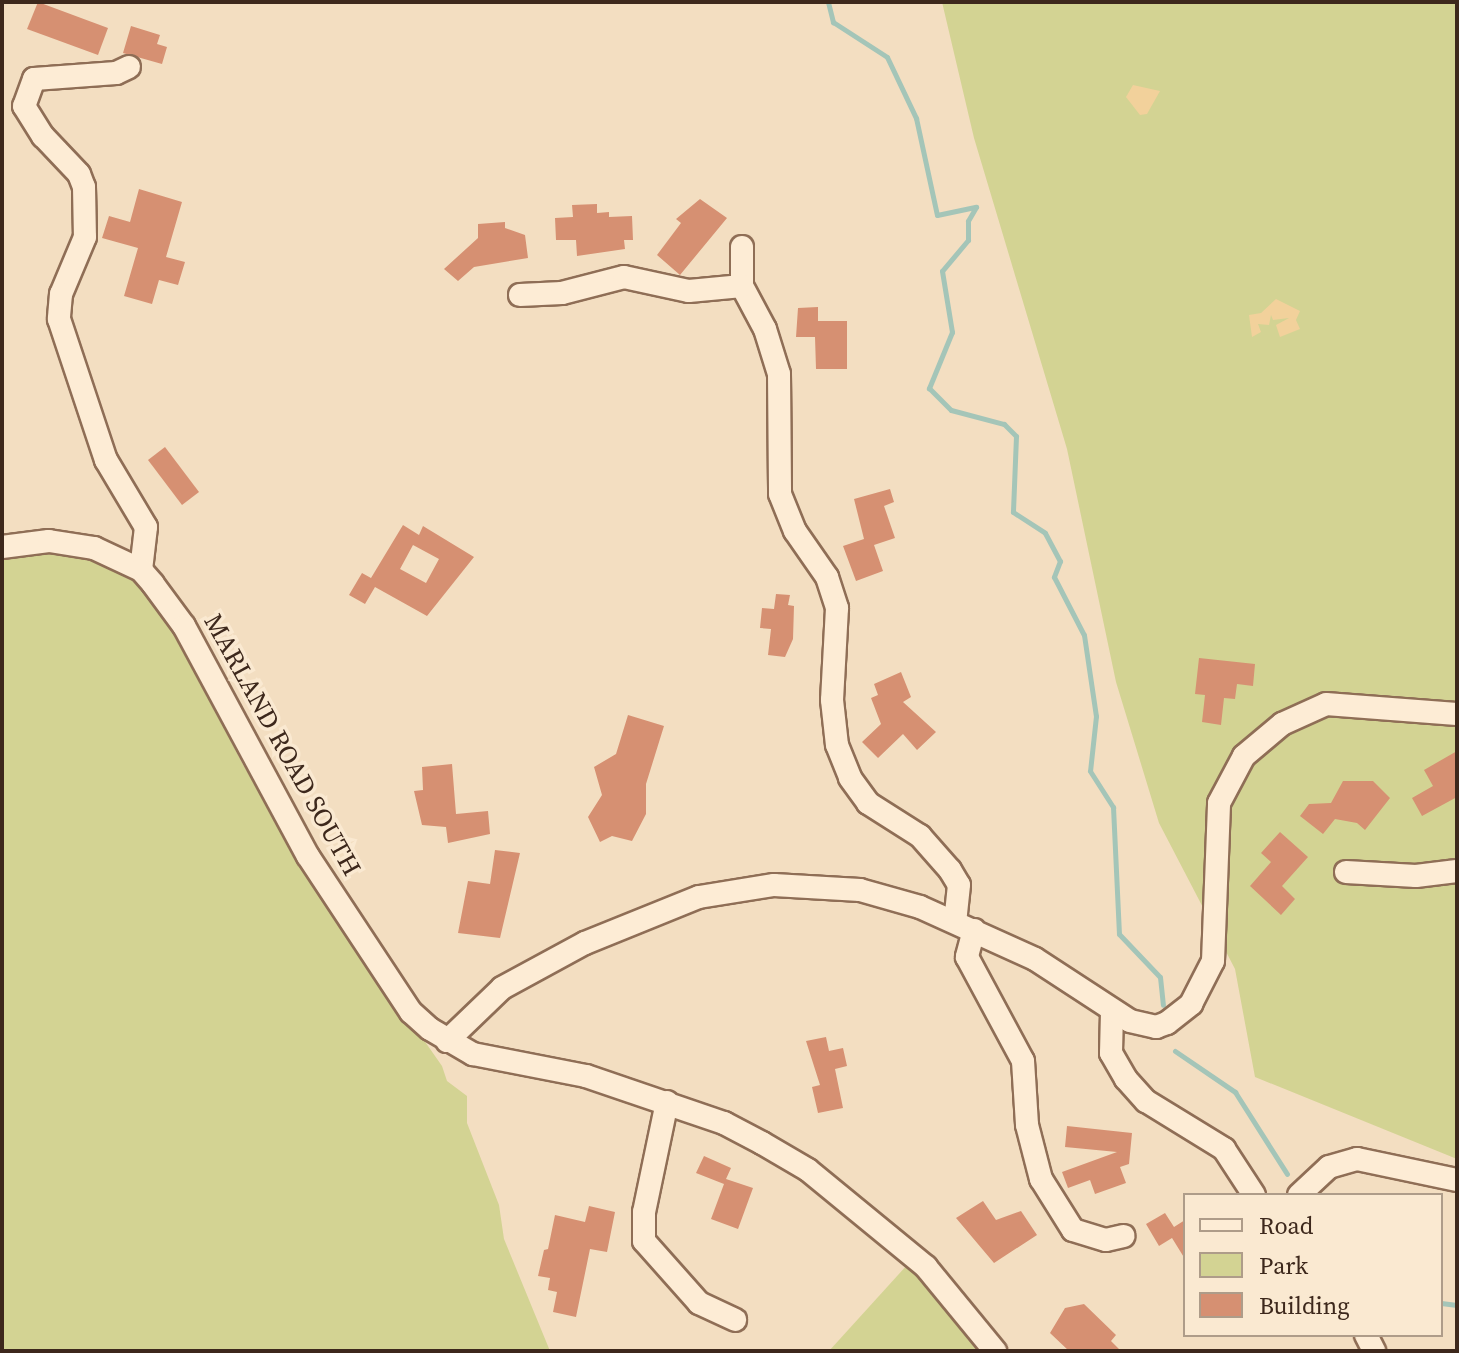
<!DOCTYPE html>
<style>
body{margin:0}
#map{position:relative;width:1459px;height:1353px;overflow:hidden;background:#f3dec1;font-family:"Source Serif 4",serif}
div>[style]{position:absolute}
[style*='--x']{left:calc(var(--x)*1px);top:calc(var(--y)*1px);width:calc(var(--w)*1px);rotate:calc(var(--a)*1deg)}
.green>*{inset:0;background:#d3d393}
.sand>*{inset:0;background:#f2d19b}
.stream>*{height:5px;margin:-2.5px;padding:0 2.5px;transform-origin:2.5px;border-radius:2.5px;background:#a4c5b8}
.building>*{inset:0;background:#d69072}
.roads{filter:drop-shadow(2px 0 #8f6e56) drop-shadow(-2px 0 #8f6e56) drop-shadow(0 2px #8f6e56) drop-shadow(0 -2px #8f6e56)}
.minor>*{height:22px;margin:-11px;padding:0 11px;transform-origin:11px;border-radius:11px;background:#fdecd5}
span{translate:-50% -50%;white-space:nowrap;text-align:center;line-height:1.15;-webkit-text-stroke:7px #fae9d1;paint-order:stroke}
.street-label{font-size:26px;color:#3d281c}
.frame{position:absolute;inset:0;border:4px solid #3d281c;pointer-events:none}
.legend{position:absolute;left:1183px;top:1193px;width:260px;height:144px;box-sizing:border-box;background:#fae9d1;border:2px solid #ae9c89;margin:0;padding:10px 14px;list-style:none;font-size:24px;color:#3d281c}
.legend li{display:flex;align-items:center;gap:16px;height:40px}
.legend b{width:40px;border:2px solid #ae9c89}
</style>
<div id="map">
<div class="green">
<div style="clip-path:polygon(942px 2px,1457px 2px,1457px 1159px,1255px 1077px,1235px 969px,1159px 823px,1116px 682px,1067px 449px,974px 138px)"></div>
<div style="clip-path:polygon(29px 549px,82px 554px,127px 574px,144px 587px,174px 628px,241px 761px,307px 873px,442px 1066px,447px 1081px,467px 1096px,467px 1123px,499px 1205px,504px 1239px,550px 1351px,2px 1351px,2px 556px)"></div>
<div style="clip-path:polygon(908px 1264px,941px 1293px,985px 1351px,829px 1351px)"></div>
</div>
<div class="sand">
<div style="clip-path:polygon(1133px 85px,1160px 91px,1147px 114px,1140px 115px,1126px 97px)"></div>
<div style="clip-path:polygon(1276px 299px,1300px 311px,1296px 320px,1300px 329px,1280px 337px,1276px 325px,1289px 318px,1273px 320px,1271px 315px,1269px 325px,1258px 324px,1261px 332px,1252px 337px,1249px 315px,1261px 313px)"></div>
</div>
<div class="stream">
<div style="--x:828;--y:2;--w:21;--a:76"></div>
<div style="--x:833;--y:22;--w:64;--a:32.9"></div>
<div style="--x:887;--y:57;--w:68;--a:64.6"></div>
<div style="--x:916;--y:118;--w:99;--a:77.8"></div>
<div style="--x:937;--y:215;--w:40;--a:-12"></div>
<div style="--x:976;--y:207;--w:16;--a:120"></div>
<div style="--x:968;--y:221;--w:19;--a:90"></div>
<div style="--x:968;--y:240;--w:40;--a:130"></div>
<div style="--x:942;--y:271;--w:62;--a:80.7"></div>
<div style="--x:952;--y:332;--w:61;--a:112.3"></div>
<div style="--x:929;--y:388;--w:31;--a:45"></div>
<div style="--x:951;--y:410;--w:55;--a:14.8"></div>
<div style="--x:1004;--y:424;--w:17;--a:45"></div>
<div style="--x:1016;--y:436;--w:76;--a:92.3"></div>
<div style="--x:1013;--y:512;--w:38;--a:33"></div>
<div style="--x:1045;--y:533;--w:32;--a:62"></div>
<div style="--x:1060;--y:561;--w:17;--a:111"></div>
<div style="--x:1054;--y:577;--w:65;--a:62.7"></div>
<div style="--x:1084;--y:635;--w:82;--a:81.6"></div>
<div style="--x:1096;--y:716;--w:55;--a:96.2"></div>
<div style="--x:1090;--y:771;--w:43;--a:57.4"></div>
<div style="--x:1113;--y:807;--w:127;--a:87.3"></div>
<div style="--x:1119;--y:934;--w:59;--a:46.4"></div>
<div style="--x:1160;--y:977;--w:28;--a:84"></div>
<div style="--x:1175;--y:1051;--w:73;--a:34.3"></div>
<div style="--x:1235;--y:1092;--w:97;--a:57.6"></div>
<div style="--x:1441;--y:1303;--w:16;--a:7"></div>
</div>
<div class="building">
<div style="clip-path:polygon(38px 2px,108px 28px,98px 55px,27px 29px)"></div>
<div style="clip-path:polygon(131px 26px,160px 35px,157px 44px,167px 47px,162px 64px,123px 53px)"></div>
<div style="clip-path:polygon(139px 189px,182px 202px,166px 257px,185px 262px,178px 285px,159px 280px,152px 304px,124px 296px,138px 248px,102px 238px,109px 216px,130px 222px)"></div>
<div style="clip-path:polygon(700px 199px,727px 218px,680px 275px,657px 255px,681px 223px,676px 219px)"></div>
<div style="clip-path:polygon(597px 204px,597px 213px,609px 212px,609px 217px,632px 216px,633px 240px,624px 240px,625px 249px,577px 256px,576px 240px,556px 240px,555px 218px,573px 217px,572px 205px)"></div>
<div style="clip-path:polygon(505px 222px,505px 228px,525px 235px,528px 258px,474px 267px,458px 281px,444px 269px,478px 238px,478px 224px)"></div>
<div style="clip-path:polygon(818px 307px,818px 321px,847px 321px,847px 369px,816px 369px,815px 337px,796px 337px,798px 308px)"></div>
<div style="clip-path:polygon(165px 447px,199px 492px,182px 505px,148px 460px)"></div>
<div style="clip-path:polygon(890px 489px,894px 502px,884px 506px,895px 538px,874px 545px,883px 571px,856px 581px,843px 546px,864px 539px,854px 499px)"></div>
<div style="clip-path:polygon(evenodd,403px 525px,419px 535px,423px 526px,474px 557px,427px 616px,375px 587px,365px 604px,349px 595px,362px 573px,371px 578px,403px 525px,413px 545px,439px 559px,426px 583px,400px 569px,413px 545px)"></div>
<div style="clip-path:polygon(776px 594px,790px 595px,788px 605px,794px 606px,793px 639px,785px 657px,768px 655px,771px 629px,760px 628px,762px 608px,774px 609px)"></div>
<div style="clip-path:polygon(1199px 658px,1255px 664px,1253px 686px,1237px 684px,1235px 699px,1224px 698px,1221px 725px,1202px 722px,1205px 695px,1195px 694px)"></div>
<div style="clip-path:polygon(901px 672px,911px 697px,903px 702px,936px 732px,917px 750px,903px 734px,878px 758px,862px 742px,881px 724px,871px 698px,878px 695px,874px 684px)"></div>
<div style="clip-path:polygon(628px 715px,664px 726px,646px 784px,646px 814px,632px 841px,612px 836px,600px 842px,588px 817px,602px 795px,594px 767px,616px 754px)"></div>
<div style="clip-path:polygon(1457px 751px,1457px 797px,1422px 816px,1412px 798px,1433px 786px,1424px 770px)"></div>
<div style="clip-path:polygon(452px 764px,456px 814px,488px 811px,490px 834px,448px 843px,446px 827px,422px 825px,414px 791px,423px 790px,422px 767px)"></div>
<div style="clip-path:polygon(1343px 781px,1373px 781px,1390px 798px,1365px 830px,1357px 823px,1335px 819px,1323px 834px,1300px 816px,1309px 804px,1331px 803px)"></div>
<div style="clip-path:polygon(1280px 832px,1308px 857px,1282px 886px,1295px 899px,1281px 915px,1250px 886px,1271px 862px,1261px 853px)"></div>
<div style="clip-path:polygon(495px 850px,520px 853px,500px 938px,458px 933px,468px 881px,490px 884px)"></div>
<div style="clip-path:polygon(826px 1037px,829px 1051px,843px 1048px,847px 1066px,835px 1069px,843px 1108px,818px 1113px,812px 1087px,820px 1085px,806px 1041px)"></div>
<div style="clip-path:polygon(1067px 1126px,1132px 1133px,1129px 1164px,1120px 1167px,1126px 1183px,1095px 1194px,1090px 1180px,1068px 1188px,1062px 1172px,1117px 1152px,1065px 1147px)"></div>
<div style="clip-path:polygon(704px 1156px,731px 1168px,726px 1179px,753px 1188px,738px 1229px,711px 1219px,724px 1184px,696px 1173px)"></div>
<div style="clip-path:polygon(983px 1201px,996px 1220px,1021px 1211px,1037px 1235px,994px 1263px,956px 1218px)"></div>
<div style="clip-path:polygon(589px 1206px,615px 1212px,607px 1252px,590px 1249px,576px 1317px,553px 1312px,557px 1292px,548px 1290px,550px 1278px,538px 1276px,544px 1250px,548px 1249px,555px 1215px,585px 1222px)"></div>
<div style="clip-path:polygon(1165px 1213px,1174px 1227px,1185px 1220px,1185px 1259px,1172px 1238px,1159px 1246px,1146px 1224px)"></div>
<div style="clip-path:polygon(1084px 1304px,1116px 1335px,1111px 1341px,1121px 1351px,1069px 1351px,1050px 1333px,1065px 1308px)"></div>
</div>
<div class="roads">
<div class="minor">
<div style="--x:129;--y:67;--w:14;--a:155"></div>
<div style="--x:116;--y:73;--w:82;--a:175.8"></div>
<div style="--x:34;--y:79;--w:29;--a:110"></div>
<div style="--x:24;--y:106;--w:36;--a:58"></div>
<div style="--x:43;--y:136;--w:52;--a:46.5"></div>
<div style="--x:79;--y:174;--w:14;--a:69"></div>
<div style="--x:84;--y:187;--w:50;--a:88.9"></div>
<div style="--x:85;--y:237;--w:62;--a:112.8"></div>
<div style="--x:61;--y:294;--w:25;--a:95"></div>
<div style="--x:59;--y:319;--w:149;--a:71.6"></div>
<div style="--x:106;--y:460;--w:78;--a:59.2"></div>
<div style="--x:146;--y:527;--w:43;--a:96.6"></div>
<div style="--x:742;--y:247;--w:39;--a:90"></div>
<div style="--x:742;--y:286;--w:49;--a:61.9"></div>
<div style="--x:765;--y:329;--w:47;--a:72.7"></div>
<div style="--x:779;--y:374;--w:120;--a:89.5"></div>
<div style="--x:780;--y:494;--w:40;--a:68"></div>
<div style="--x:795;--y:531;--w:56;--a:55.2"></div>
<div style="--x:827;--y:577;--w:33;--a:72"></div>
<div style="--x:837;--y:608;--w:92;--a:93.1"></div>
<div style="--x:832;--y:700;--w:45;--a:83.7"></div>
<div style="--x:837;--y:745;--w:35;--a:68"></div>
<div style="--x:850;--y:778;--w:31;--a:54"></div>
<div style="--x:868;--y:803;--w:62;--a:32.4"></div>
<div style="--x:920;--y:836;--w:45;--a:48.6"></div>
<div style="--x:950;--y:870;--w:17;--a:59"></div>
<div style="--x:959;--y:885;--w:36;--a:96"></div>
<div style="--x:520;--y:295;--w:42;--a:-2.7"></div>
<div style="--x:562;--y:293;--w:64;--a:-14.5"></div>
<div style="--x:624;--y:277;--w:66;--a:12.2"></div>
<div style="--x:689;--y:291;--w:53;--a:-5.4"></div>
<div style="--x:2;--y:547;--w:47;--a:-7.3"></div>
<div style="--x:49;--y:541;--w:46;--a:8.8"></div>
<div style="--x:94;--y:548;--w:52;--a:25.1"></div>
<div style="--x:141;--y:570;--w:18;--a:49"></div>
<div style="--x:153;--y:584;--w:52;--a:53.6"></div>
<div style="--x:184;--y:626;--w:261;--a:61.7"></div>
<div style="--x:308;--y:856;--w:187;--a:56.6"></div>
<div style="--x:411;--y:1012;--w:25;--a:42"></div>
<div style="--x:430;--y:1029;--w:50;--a:30.2"></div>
<div style="--x:473;--y:1054;--w:115;--a:11"></div>
<div style="--x:586;--y:1076;--w:146;--a:18.8"></div>
<div style="--x:724;--y:1123;--w:43;--a:27.8"></div>
<div style="--x:762;--y:1143;--w:53;--a:30.4"></div>
<div style="--x:808;--y:1170;--w:153;--a:39.4"></div>
<div style="--x:926;--y:1267;--w:109;--a:50.6"></div>
<div style="--x:1346;--y:872;--w:70;--a:3.3"></div>
<div style="--x:1416;--y:876;--w:41;--a:-7"></div>
<div style="--x:974;--y:930;--w:28;--a:105"></div>
<div style="--x:967;--y:957;--w:118;--a:61.7"></div>
<div style="--x:1023;--y:1061;--w:64;--a:86.4"></div>
<div style="--x:1027;--y:1125;--w:56;--a:75.5"></div>
<div style="--x:1041;--y:1179;--w:60;--a:57.9"></div>
<div style="--x:1073;--y:1230;--w:34;--a:17"></div>
<div style="--x:1106;--y:1240;--w:18;--a:-13"></div>
<div style="--x:1112;--y:1012;--w:41;--a:91.4"></div>
<div style="--x:1111;--y:1053;--w:30;--a:60"></div>
<div style="--x:1126;--y:1079;--w:30;--a:48"></div>
<div style="--x:1146;--y:1101;--w:92;--a:31.6"></div>
<div style="--x:1224;--y:1149;--w:55;--a:56.9"></div>
<div style="--x:447;--y:1041;--w:76;--a:-43.9"></div>
<div style="--x:502;--y:988;--w:94;--a:-28.5"></div>
<div style="--x:585;--y:943;--w:123;--a:-22"></div>
<div style="--x:699;--y:897;--w:76;--a:-9.1"></div>
<div style="--x:774;--y:885;--w:86;--a:3.3"></div>
<div style="--x:860;--y:890;--w:62;--a:15.8"></div>
<div style="--x:920;--y:907;--w:126;--a:24.3"></div>
<div style="--x:1035;--y:959;--w:113;--a:33.1"></div>
<div style="--x:1130;--y:1021;--w:27;--a:13"></div>
<div style="--x:1156;--y:1027;--w:12;--a:-20"></div>
<div style="--x:1167;--y:1023;--w:31;--a:-38"></div>
<div style="--x:1191;--y:1004;--w:48;--a:-62.9"></div>
<div style="--x:1213;--y:961;--w:158;--a:-87.8"></div>
<div style="--x:1219;--y:803;--w:53;--a:-62"></div>
<div style="--x:1244;--y:756;--w:50;--a:-40.1"></div>
<div style="--x:1282;--y:724;--w:48;--a:-24.4"></div>
<div style="--x:1326;--y:704;--w:131;--a:4.4"></div>
<div style="--x:667;--y:1102;--w:112;--a:101.8"></div>
<div style="--x:644;--y:1212;--w:29;--a:90"></div>
<div style="--x:644;--y:1241;--w:83;--a:48.4"></div>
<div style="--x:699;--y:1303;--w:40;--a:25"></div>
<div style="--x:1299;--y:1195;--w:41;--a:-43"></div>
<div style="--x:1329;--y:1167;--w:29;--a:-16"></div>
<div style="--x:1357;--y:1159;--w:102;--a:11.9"></div>
<div style="--x:1366;--y:1335;--w:18;--a:63"></div>
</div>
</div>
<div class="street-label">
<span style="left:282px;top:745px;rotate:61deg">MARLAND ROAD SOUTH</span>
</div>
<div class="frame"></div>
<ul class="legend">
<li><b style="height:10px;background:#fdecd5"></b>Road</li>
<li><b style="height:22px;background:#d3d393"></b>Park</li>
<li><b style="height:22px;background:#d69072"></b>Building</li>
</ul>
</div>
